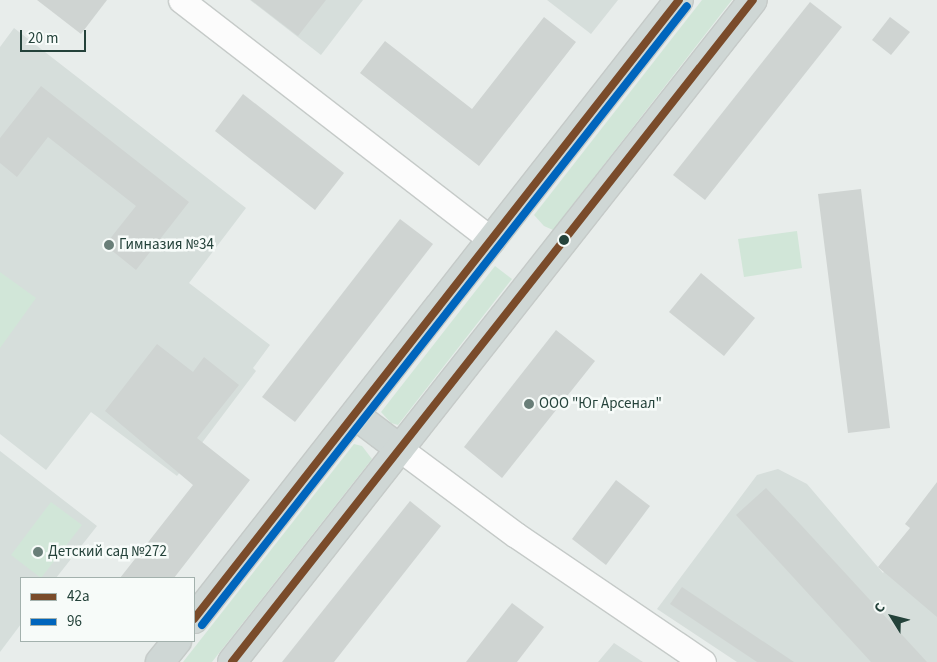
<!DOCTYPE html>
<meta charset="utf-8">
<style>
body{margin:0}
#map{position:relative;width:937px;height:662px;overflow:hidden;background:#e8edeb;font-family:"Source Sans 3",sans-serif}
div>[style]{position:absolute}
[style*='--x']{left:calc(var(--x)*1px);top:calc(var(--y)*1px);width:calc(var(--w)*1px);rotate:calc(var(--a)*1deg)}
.built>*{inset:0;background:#d6dedb}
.green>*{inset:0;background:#d1e6d8}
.building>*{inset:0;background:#cfd4d2}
.roads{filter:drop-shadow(1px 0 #c5cac8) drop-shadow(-1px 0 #c5cac8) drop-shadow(0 1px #c5cac8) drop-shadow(0 -1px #c5cac8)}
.minor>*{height:25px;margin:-12.5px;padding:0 12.5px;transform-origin:12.5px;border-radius:12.5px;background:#fcfcfc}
.major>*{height:28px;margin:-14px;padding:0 14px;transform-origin:14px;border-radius:14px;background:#cfd7d5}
.bus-1>*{height:8px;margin:-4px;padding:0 4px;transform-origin:4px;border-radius:4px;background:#7a4b2a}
.bus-2>*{height:8px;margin:-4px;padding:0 4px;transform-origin:4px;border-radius:4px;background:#0065bd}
.dots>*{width:14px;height:14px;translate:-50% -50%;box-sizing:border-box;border:2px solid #f7fbf9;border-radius:50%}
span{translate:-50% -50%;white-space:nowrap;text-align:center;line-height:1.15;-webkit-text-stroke:5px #f7fbf9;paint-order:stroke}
.poi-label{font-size:15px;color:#24423a}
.left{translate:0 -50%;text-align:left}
.legend{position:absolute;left:20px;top:577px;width:175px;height:65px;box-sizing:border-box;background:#f7fbf9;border:1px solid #a3b1ad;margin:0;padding:6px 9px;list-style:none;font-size:15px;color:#24423a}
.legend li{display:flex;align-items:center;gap:10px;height:25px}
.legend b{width:25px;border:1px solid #a3b1ad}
.north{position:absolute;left:867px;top:592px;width:50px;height:50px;-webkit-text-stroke:4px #f7fbf9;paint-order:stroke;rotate:306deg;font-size:14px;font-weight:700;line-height:20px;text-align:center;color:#24423a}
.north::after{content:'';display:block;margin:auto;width:18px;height:22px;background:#24423a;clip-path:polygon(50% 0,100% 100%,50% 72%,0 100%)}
.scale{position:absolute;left:20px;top:30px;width:66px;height:22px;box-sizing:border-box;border:2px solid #24423a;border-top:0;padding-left:6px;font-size:15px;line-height:18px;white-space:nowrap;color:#24423a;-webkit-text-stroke:4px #f7fbf9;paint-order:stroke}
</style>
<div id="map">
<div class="built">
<div style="clip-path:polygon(250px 0,363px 0,321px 55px)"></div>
<div style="clip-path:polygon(547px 0,618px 0,591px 34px)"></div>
<div style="clip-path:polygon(14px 28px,246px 208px,189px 283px,270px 345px,253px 368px,256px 371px,177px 476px,91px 412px,46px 470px,0 434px,0 47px)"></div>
<div style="clip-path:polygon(0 451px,97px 526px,56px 578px,21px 578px,21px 624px,0 652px)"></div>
<div style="clip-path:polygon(778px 469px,807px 484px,883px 573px,906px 543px,937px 568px,937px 662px,737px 662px,657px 609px,757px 475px)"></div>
<div style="clip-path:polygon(614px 643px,643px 662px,644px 662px,598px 662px)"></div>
</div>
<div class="green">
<div style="clip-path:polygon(702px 0,732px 0,553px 230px,544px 226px,534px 215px)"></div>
<div style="clip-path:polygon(797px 231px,802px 268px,744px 277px,738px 239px)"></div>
<div style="clip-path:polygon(495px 266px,512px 279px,398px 425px,391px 423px,381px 412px)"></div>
<div style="clip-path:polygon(0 272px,36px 298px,0 348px)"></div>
<div style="clip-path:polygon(354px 444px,362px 446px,372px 459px,212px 662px,183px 662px)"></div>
<div style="clip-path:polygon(51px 502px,82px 525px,41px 578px,11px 555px)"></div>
</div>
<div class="building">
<div style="clip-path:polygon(37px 0,107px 0,81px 34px)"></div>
<div style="clip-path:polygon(251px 0,326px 0,298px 36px)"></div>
<div style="clip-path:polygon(810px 2px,842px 27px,705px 200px,673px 175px)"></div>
<div style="clip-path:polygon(544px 17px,576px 42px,479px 166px,360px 73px,385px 41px,472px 109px)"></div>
<div style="clip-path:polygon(890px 17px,910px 32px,891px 55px,872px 40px)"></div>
<div style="clip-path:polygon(41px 86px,189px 202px,136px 270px,105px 245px,136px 206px,48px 137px,17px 177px,0 163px,0 138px)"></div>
<div style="clip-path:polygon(243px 94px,344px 173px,315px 210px,215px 131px)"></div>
<div style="clip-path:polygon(861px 189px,890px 428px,848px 433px,818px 194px)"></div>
<div style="clip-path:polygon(400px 219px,433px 244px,295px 422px,262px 397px)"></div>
<div style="clip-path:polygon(701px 273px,755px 318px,724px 356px,669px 312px)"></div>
<div style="clip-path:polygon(556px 330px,595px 361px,502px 478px,464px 447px)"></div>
<div style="clip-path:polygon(157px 344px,193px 372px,204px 357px,239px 385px,197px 438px,250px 480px,174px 578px,120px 578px,193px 485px,105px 411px)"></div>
<div style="clip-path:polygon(616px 480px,650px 506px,606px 565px,572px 539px)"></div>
<div style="clip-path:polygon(937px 482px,937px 617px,878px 567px,910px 528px,905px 524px)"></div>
<div style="clip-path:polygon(766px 488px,801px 525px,927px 662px,871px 662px,736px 515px)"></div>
<div style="clip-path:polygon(410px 501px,441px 526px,334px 662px,282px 662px)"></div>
<div style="clip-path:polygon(682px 587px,794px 662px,757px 662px,670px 604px)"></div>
<div style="clip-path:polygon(512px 603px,544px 627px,517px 662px,466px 662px)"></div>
</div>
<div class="roads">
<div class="minor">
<div style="--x:181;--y:0;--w:393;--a:37.7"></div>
<div style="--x:400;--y:449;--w:144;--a:36.6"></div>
<div style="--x:516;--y:535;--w:226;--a:34.2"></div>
</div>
<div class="major">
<div style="--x:355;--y:415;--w:56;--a:37.1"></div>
<div style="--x:194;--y:619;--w:786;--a:-51.92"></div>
<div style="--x:160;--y:662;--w:27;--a:-51"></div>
<div style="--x:232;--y:662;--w:842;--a:-51.8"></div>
</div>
</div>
<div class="bus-1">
<div style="--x:194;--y:619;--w:786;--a:-51.92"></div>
<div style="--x:232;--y:662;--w:842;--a:-51.8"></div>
</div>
<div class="bus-2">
<div style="--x:202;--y:625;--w:786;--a:-51.92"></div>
</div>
<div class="dots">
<div style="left:564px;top:240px;background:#24423a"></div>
<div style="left:109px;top:245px;background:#697e78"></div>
<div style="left:529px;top:404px;background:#697e78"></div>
<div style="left:38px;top:552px;background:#697e78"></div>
</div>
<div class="poi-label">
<span class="left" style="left:119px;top:245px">Гимназия №34</span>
<span class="left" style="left:539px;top:404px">ООО "Юг Арсенал"</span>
<span class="left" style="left:48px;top:552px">Детский сад №272</span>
</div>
<ul class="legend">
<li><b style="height:6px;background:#7a4b2a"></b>42a</li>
<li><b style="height:6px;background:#0065bd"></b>96</li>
</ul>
<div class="north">С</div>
<div class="scale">20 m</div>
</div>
